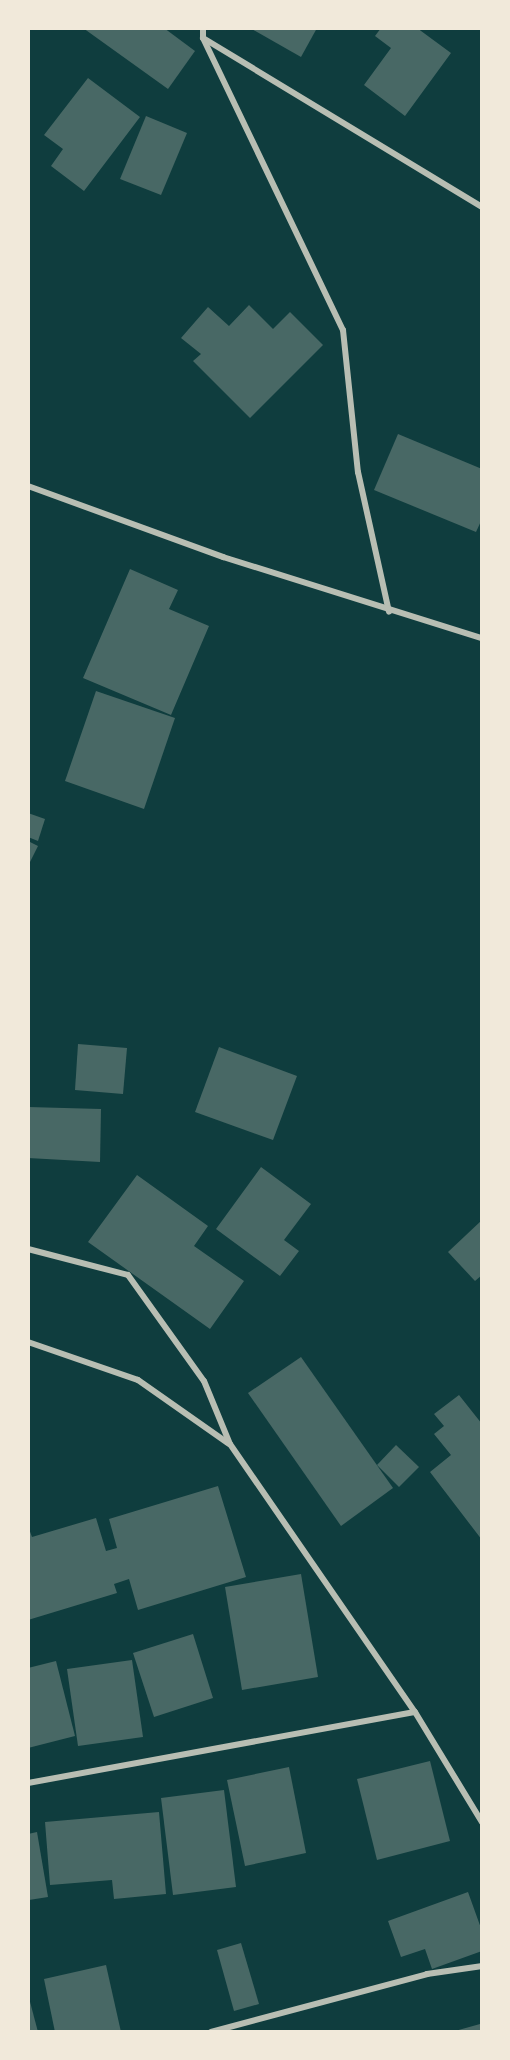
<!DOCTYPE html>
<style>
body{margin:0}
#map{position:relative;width:510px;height:2060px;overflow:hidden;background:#0f3d3e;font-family:Bitter,serif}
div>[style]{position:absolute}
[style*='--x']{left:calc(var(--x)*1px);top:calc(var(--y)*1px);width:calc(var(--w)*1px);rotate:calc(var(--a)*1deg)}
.building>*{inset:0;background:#486865}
.minor>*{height:6px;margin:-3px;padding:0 3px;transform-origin:3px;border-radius:3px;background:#b8beb3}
span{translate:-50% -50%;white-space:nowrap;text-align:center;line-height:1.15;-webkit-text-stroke:6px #f1e9da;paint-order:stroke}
.frame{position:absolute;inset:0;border:30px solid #f1e9da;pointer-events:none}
</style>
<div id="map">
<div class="building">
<div style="clip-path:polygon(83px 28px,164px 28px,195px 51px,168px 89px)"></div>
<div style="clip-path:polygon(250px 28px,317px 28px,301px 57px)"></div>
<div style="clip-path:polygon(381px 28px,417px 28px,451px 53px,405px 116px,364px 85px,391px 48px,375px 36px)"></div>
<div style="clip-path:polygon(88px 78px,140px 117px,84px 191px,51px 166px,63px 149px,44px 135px)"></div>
<div style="clip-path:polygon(146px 116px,187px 133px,161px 195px,120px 179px)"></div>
<div style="clip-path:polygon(249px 305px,273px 329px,290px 312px,323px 345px,250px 418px,193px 361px,201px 354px,181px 338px,208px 307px,229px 326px)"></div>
<div style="clip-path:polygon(398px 434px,482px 469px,482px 519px,476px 532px,374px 490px)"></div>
<div style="clip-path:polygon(130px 569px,178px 590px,169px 609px,209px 626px,171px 715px,83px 678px)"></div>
<div style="clip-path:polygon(96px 691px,175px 718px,144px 809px,65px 781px)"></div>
<div style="clip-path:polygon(28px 813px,45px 819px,38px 841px,28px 837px)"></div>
<div style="clip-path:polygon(28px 841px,38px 846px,28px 866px)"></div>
<div style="clip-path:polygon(78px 1044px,127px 1048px,123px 1094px,75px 1090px)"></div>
<div style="clip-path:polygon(219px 1047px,297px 1076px,273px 1140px,195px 1112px)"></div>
<div style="clip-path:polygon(28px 1107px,101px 1109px,100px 1162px,28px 1158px)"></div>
<div style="clip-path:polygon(261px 1167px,311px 1204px,284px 1240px,299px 1251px,280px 1276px,216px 1229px)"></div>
<div style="clip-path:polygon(137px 1175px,208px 1226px,194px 1246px,244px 1281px,210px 1329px,88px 1242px)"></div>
<div style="clip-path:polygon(482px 1220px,482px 1275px,475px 1281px,448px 1252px)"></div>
<div style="clip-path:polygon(301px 1357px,393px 1488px,341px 1526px,248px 1393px)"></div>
<div style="clip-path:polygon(459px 1395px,482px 1424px,482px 1540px,430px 1472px,451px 1455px,434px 1434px,444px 1426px,434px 1414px)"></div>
<div style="clip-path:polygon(396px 1445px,419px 1467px,399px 1487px,377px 1465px)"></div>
<div style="clip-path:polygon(218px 1486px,246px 1577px,138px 1610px,129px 1579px,114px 1584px,117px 1593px,28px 1620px,28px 1526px,32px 1537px,96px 1518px,106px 1551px,117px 1548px,109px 1519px)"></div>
<div style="clip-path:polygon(301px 1574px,318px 1677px,242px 1690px,225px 1587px)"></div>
<div style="clip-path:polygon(193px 1634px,213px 1698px,154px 1717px,133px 1653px)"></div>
<div style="clip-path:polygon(132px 1660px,143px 1737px,78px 1746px,67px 1669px)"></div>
<div style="clip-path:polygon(56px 1661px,75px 1736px,28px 1748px,28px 1668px)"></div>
<div style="clip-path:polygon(430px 1761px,450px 1841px,377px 1860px,357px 1779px)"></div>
<div style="clip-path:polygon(289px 1767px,306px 1853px,245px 1866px,227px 1780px)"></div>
<div style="clip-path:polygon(224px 1790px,236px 1887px,173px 1895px,161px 1798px)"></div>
<div style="clip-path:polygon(159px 1812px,166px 1894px,114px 1899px,112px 1880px,50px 1885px,45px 1822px)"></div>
<div style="clip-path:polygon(37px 1832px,48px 1897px,29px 1900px,28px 1834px)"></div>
<div style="clip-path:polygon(468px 1892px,482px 1931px,482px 1951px,432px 1969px,425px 1949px,401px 1957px,388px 1921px)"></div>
<div style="clip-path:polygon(241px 1943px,259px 2004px,234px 2011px,217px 1950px)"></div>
<div style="clip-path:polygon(106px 1965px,121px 2032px,55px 2032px,44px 1979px)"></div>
<div style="clip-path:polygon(28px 1998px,29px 1998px,38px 2032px,28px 2032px)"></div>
<div style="clip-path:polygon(480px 2024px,482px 2032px,455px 2032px,455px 2031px)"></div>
</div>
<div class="minor">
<div style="--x:203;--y:28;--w:10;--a:90"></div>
<div style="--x:203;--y:38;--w:326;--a:31.2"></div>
<div style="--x:203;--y:38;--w:324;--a:64.4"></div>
<div style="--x:343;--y:330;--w:143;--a:84"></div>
<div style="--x:358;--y:472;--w:143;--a:77.5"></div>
<div style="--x:28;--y:486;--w:208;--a:20"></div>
<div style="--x:223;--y:557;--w:271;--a:17.4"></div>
<div style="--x:28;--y:1249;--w:103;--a:14.6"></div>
<div style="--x:128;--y:1275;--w:130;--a:54.4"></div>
<div style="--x:204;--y:1381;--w:68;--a:67.6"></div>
<div style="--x:230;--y:1444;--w:326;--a:55.4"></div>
<div style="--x:28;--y:1342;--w:116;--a:19.1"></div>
<div style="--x:138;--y:1380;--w:111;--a:35.1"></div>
<div style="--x:28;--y:1783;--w:393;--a:-10.4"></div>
<div style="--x:415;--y:1712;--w:129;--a:58.7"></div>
<div style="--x:211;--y:2032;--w:224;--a:-15"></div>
<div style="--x:427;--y:1974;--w:56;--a:-8.3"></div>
</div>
<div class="frame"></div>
</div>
